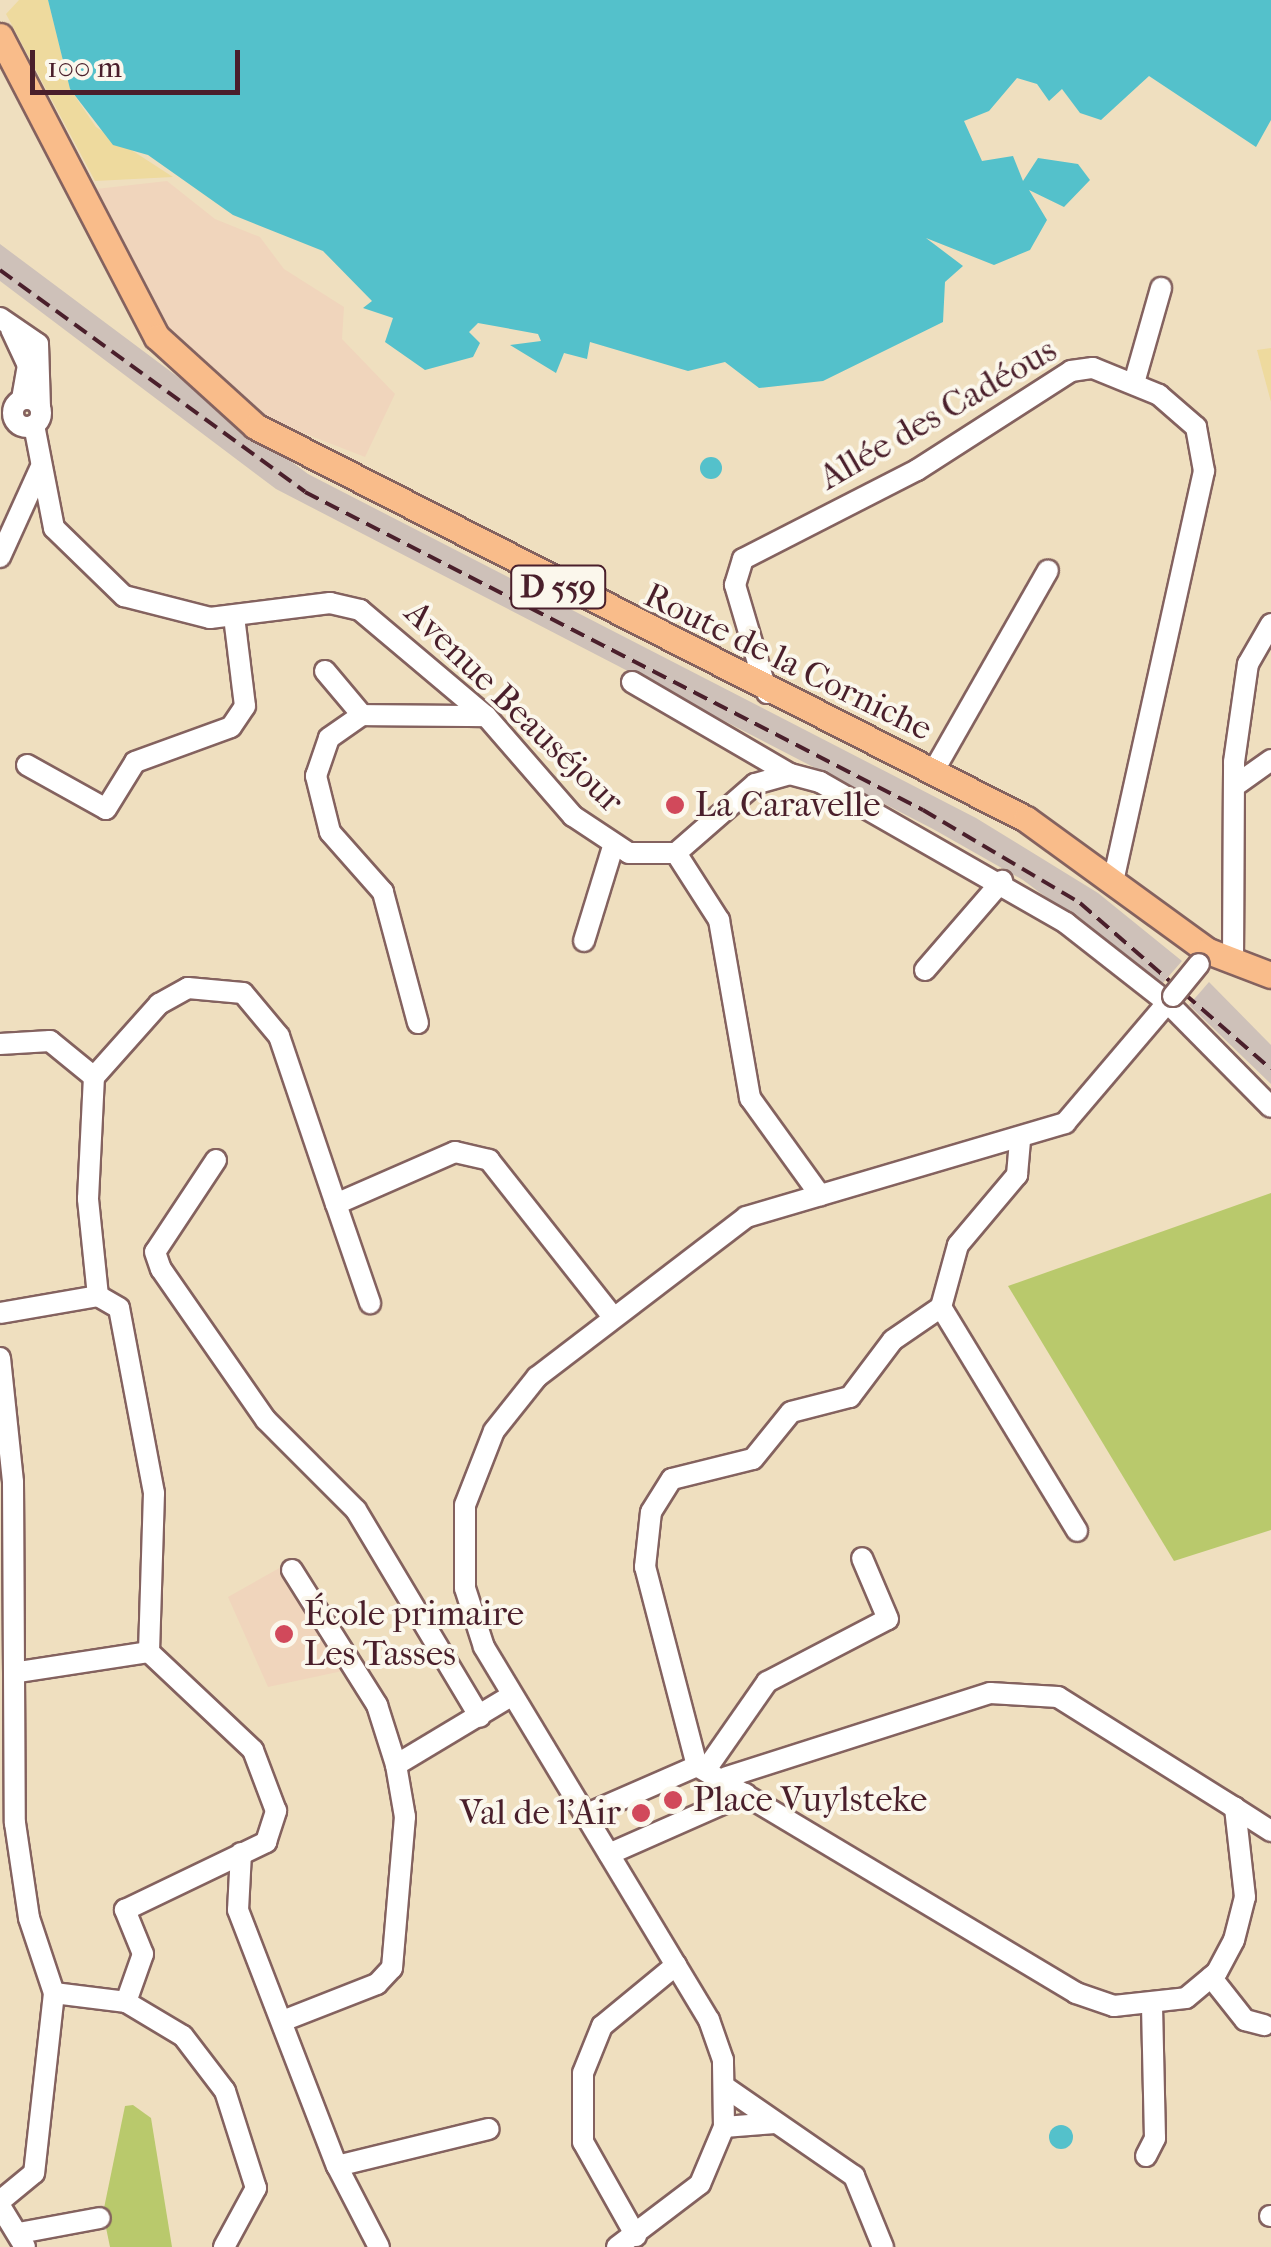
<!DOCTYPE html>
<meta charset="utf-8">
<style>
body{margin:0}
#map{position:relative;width:1271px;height:2247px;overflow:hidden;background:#efdfbf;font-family:"IM FELL French Canon",serif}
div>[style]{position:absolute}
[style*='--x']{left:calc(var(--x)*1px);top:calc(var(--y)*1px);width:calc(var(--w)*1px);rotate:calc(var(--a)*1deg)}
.built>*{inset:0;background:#f0d5bc}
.industrial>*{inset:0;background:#cec1b9}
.green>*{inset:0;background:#b9c96c}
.sand>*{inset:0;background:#eeda9e}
.water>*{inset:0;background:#54c1cb}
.round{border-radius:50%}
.roads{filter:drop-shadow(2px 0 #84625f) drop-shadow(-2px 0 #84625f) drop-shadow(0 2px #84625f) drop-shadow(0 -2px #84625f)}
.minor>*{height:20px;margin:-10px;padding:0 10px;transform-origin:10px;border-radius:10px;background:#fff}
.minor>.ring{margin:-10px;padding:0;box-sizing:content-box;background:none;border:20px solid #fff;border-radius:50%}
.major>*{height:25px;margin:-12.5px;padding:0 12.5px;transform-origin:12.5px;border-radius:12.5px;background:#f9bc8a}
.rail>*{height:4px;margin-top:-2px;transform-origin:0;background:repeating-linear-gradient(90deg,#4a1f2b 0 15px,transparent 0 23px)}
.bridges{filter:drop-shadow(2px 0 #84625f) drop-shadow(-2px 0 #84625f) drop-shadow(0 2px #84625f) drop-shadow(0 -2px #84625f)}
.minor-bridge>*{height:20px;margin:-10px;padding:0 10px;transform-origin:10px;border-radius:10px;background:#fff}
.dots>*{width:28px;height:28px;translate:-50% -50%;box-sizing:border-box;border:5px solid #fbf7ec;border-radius:50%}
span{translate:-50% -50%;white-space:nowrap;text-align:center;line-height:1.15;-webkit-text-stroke:8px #fbf7ec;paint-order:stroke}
.shield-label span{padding:2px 8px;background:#fbf7ec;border:2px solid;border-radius:8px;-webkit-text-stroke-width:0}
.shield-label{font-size:32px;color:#4a1f2b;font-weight:700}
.street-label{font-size:35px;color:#4a1f2b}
.poi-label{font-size:35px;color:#4a1f2b}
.left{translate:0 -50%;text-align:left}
.right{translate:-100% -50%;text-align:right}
.scale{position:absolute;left:30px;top:50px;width:210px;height:45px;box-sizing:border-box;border:5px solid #4a1f2b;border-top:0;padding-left:12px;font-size:30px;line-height:35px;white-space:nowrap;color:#4a1f2b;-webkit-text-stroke:8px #fbf7ec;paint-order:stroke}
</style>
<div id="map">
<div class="built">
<div style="clip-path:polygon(167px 181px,215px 219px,260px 237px,284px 269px,344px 307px,342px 339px,395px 394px,365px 457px,270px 420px,177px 348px,96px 189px)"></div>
<div style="clip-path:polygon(283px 1566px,347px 1670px,268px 1687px,228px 1597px)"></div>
</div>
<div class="industrial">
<div style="clip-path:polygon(0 244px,308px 474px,976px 818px,1098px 893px,1182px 961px,1162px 984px,1023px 880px,933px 829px,276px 489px,0 281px)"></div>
<div style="clip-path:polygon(1209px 982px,1271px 1045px,1271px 1084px,1189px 1005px)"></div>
</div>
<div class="green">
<div style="clip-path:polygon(1271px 1193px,1271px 1530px,1174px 1561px,1008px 1286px)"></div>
<div style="clip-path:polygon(133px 2105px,151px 2118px,172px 2247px,110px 2247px,103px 2213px,125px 2106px)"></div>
</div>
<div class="sand">
<div style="clip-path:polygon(19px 0,48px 0,70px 89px,96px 127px,173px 177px,95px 181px,6px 14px)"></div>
<div style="clip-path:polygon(1271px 348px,1271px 402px,1257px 350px)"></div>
</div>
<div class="water">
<div style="clip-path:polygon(48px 0,1271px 0,1271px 120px,1256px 147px,1149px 76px,1101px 120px,1080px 113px,1062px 89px,1049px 101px,1037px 84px,1017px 78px,989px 111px,964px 121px,982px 161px,1013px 156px,1023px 181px,1038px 158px,1078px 164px,1090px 180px,1064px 207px,1029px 190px,1047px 220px,1030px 250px,994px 265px,926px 238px,963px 266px,945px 282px,943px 322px,823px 381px,759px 388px,725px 362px,688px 371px,590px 342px,587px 359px,564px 353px,556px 373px,510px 345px,541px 341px,538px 334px,478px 323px,469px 332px,480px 343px,473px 357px,425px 370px,385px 342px,393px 318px,363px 308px,372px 301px,323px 251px,233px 215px,148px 155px,113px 145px,70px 89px)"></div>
<div class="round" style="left:700px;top:457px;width:22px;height:22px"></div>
<div class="round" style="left:1049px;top:2125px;width:24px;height:24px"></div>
</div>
<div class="roads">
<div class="minor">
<div style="--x:0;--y:318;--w:46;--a:34.4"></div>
<div style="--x:38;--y:344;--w:63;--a:88.2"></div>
<div style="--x:11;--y:329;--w:40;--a:65"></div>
<div style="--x:28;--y:365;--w:35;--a:100"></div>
<div style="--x:1134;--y:383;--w:99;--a:-74.1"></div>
<div class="ring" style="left:13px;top:399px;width:8px;height:8px"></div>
<div style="--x:34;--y:425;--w:105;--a:79"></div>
<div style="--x:54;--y:528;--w:98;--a:44.2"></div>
<div style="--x:124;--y:596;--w:89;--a:14.3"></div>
<div style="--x:210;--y:618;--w:121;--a:-7.1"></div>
<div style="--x:330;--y:603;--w:31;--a:13"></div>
<div style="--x:360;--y:610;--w:165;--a:40.1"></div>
<div style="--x:486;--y:716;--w:133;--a:49"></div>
<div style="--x:573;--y:816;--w:67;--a:33.5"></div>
<div style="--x:629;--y:853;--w:47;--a:0"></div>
<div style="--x:676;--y:853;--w:105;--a:-41.1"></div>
<div style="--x:755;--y:784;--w:36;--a:-16"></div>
<div style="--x:790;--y:774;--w:31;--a:15"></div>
<div style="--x:820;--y:782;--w:284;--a:29.8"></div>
<div style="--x:1066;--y:923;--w:130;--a:38.1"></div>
<div style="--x:1168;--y:1003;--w:146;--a:45.3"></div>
<div style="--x:0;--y:557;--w:97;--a:-65.6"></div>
<div style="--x:325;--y:671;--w:57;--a:49.9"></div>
<div style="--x:632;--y:682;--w:183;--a:30.2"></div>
<div style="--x:767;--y:693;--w:113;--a:-106.5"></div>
<div style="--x:735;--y:585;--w:27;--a:-73"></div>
<div style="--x:743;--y:559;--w:195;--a:-27.1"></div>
<div style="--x:917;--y:470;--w:183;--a:-32.7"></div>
<div style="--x:1071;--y:371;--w:22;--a:-8"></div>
<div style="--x:1093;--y:368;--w:71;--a:22.2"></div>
<div style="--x:1159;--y:395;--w:49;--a:40.9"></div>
<div style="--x:1196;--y:427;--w:45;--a:79.7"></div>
<div style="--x:1204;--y:471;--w:419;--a:102.5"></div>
<div style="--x:27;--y:765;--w:90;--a:29.1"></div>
<div style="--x:106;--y:809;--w:55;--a:-58.3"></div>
<div style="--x:135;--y:762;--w:102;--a:-20"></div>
<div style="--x:231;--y:727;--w:25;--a:-56"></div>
<div style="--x:245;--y:706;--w:91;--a:-97"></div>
<div style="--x:933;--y:772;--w:232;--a:-60.3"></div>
<div style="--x:1236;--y:785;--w:43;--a:-35.5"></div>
<div style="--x:676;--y:853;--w:80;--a:57.3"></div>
<div style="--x:719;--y:920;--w:181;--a:80.1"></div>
<div style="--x:750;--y:1098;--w:120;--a:54.2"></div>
<div style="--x:584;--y:941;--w:98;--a:-72.9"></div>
<div style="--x:1233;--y:963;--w:201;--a:-89.7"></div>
<div style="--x:1234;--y:762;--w:99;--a:-81.9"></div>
<div style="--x:1248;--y:664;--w:46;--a:-60.1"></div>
<div style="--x:925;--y:970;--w:118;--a:-49.1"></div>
<div style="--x:418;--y:1023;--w:136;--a:-105"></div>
<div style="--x:383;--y:892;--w:80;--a:-131.5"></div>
<div style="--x:330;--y:832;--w:58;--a:-104"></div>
<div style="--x:316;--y:776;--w:40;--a:-71.1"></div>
<div style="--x:329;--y:738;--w:40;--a:-34.9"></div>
<div style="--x:362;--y:715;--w:124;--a:0.5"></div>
<div style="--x:0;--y:1044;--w:50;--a:-3.4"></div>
<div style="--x:50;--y:1041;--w:57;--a:39.3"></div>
<div style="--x:216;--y:1160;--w:110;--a:123.5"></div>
<div style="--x:155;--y:1252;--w:18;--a:71"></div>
<div style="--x:161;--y:1269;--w:184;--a:55.2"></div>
<div style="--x:266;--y:1420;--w:127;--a:45"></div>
<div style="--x:356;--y:1510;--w:241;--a:59.1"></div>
<div style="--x:336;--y:1204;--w:105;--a:71"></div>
<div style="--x:941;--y:1307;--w:262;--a:58.7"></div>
<div style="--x:0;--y:1313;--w:99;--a:-9.8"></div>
<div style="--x:0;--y:1358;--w:125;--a:84"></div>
<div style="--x:13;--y:1482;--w:341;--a:89.7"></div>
<div style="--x:15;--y:1823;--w:96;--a:81.6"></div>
<div style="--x:29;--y:1918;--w:79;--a:71.6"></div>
<div style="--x:54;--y:1993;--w:181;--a:96.3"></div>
<div style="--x:34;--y:2173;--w:44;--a:140.5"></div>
<div style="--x:292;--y:1570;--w:160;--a:57.8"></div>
<div style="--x:377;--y:1705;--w:63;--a:72.4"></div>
<div style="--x:18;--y:1672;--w:133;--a:-8.7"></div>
<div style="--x:697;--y:1766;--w:442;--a:30.9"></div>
<div style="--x:1076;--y:1993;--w:40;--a:18.9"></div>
<div style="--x:1114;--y:2006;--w:72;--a:-6.3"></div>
<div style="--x:1186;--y:1998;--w:40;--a:-40"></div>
<div style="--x:1217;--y:1972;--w:36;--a:-62"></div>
<div style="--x:1234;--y:1940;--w:44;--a:-75.7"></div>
<div style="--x:1245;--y:1897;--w:90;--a:-96.4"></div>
<div style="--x:1235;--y:1808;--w:209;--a:-147.9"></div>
<div style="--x:1058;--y:1697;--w:68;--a:-176.6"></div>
<div style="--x:990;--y:1693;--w:277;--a:162.3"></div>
<div style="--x:697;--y:1766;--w:206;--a:-104.6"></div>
<div style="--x:645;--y:1567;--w:55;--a:-83.8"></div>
<div style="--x:651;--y:1512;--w:39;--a:-58"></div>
<div style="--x:672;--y:1479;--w:83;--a:-13.9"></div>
<div style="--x:753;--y:1459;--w:60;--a:-51"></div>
<div style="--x:791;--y:1412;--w:61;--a:-14.3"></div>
<div style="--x:850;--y:1397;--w:71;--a:-53"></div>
<div style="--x:893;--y:1340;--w:58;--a:-34.5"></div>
<div style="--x:941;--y:1307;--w:64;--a:-74.7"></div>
<div style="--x:958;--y:1245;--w:92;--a:-49.9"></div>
<div style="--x:1017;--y:1175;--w:35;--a:-85"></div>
<div style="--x:707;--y:1768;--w:105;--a:-55.1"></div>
<div style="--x:767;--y:1682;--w:136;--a:-27.5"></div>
<div style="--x:888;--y:1619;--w:66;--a:-113.1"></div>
<div style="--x:1235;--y:1808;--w:43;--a:32.6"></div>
<div style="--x:585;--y:1815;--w:122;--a:-23.6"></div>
<div style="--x:241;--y:1853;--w:57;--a:93"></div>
<div style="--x:238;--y:1910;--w:274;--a:68.9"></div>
<div style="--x:337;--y:2166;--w:91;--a:62.6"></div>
<div style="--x:609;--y:1854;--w:149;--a:-23.8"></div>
<div style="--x:1211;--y:1977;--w:55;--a:51.7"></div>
<div style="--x:1245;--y:2020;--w:20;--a:15"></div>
<div style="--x:54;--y:1993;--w:73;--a:7.1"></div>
<div style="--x:126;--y:2002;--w:66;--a:30.8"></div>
<div style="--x:183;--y:2036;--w:69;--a:52.6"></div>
<div style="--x:225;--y:2091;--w:102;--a:72.3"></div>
<div style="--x:256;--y:2188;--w:67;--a:118.5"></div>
<div style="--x:126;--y:2002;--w:51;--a:-70.5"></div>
<div style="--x:143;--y:1954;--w:48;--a:-112.2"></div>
<div style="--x:125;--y:1910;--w:157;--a:-25.7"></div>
<div style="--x:266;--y:1842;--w:33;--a:-72"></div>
<div style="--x:276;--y:1811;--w:65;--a:-110.7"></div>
<div style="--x:253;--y:1750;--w:143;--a:-136.7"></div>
<div style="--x:149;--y:1652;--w:159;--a:-88.2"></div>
<div style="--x:154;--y:1493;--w:188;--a:-100.7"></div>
<div style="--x:119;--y:1308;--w:24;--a:-150"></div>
<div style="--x:98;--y:1296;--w:98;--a:-95.9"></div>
<div style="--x:88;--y:1199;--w:122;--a:-87.2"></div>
<div style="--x:94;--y:1077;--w:98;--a:-48.3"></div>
<div style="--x:159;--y:1004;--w:33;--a:-29"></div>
<div style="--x:188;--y:988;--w:55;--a:5.2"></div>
<div style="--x:243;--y:993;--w:56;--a:50.1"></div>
<div style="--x:279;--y:1036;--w:177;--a:71.3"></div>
<div style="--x:336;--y:1204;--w:130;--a:-23.6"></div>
<div style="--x:455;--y:1152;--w:35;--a:13"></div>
<div style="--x:489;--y:1160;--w:200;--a:51.7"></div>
<div style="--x:285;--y:2020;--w:99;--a:-21.4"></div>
<div style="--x:377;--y:1984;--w:22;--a:-47"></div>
<div style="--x:392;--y:1968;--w:152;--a:-85.1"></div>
<div style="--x:405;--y:1817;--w:53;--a:-99.8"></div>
<div style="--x:396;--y:1765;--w:134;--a:-31"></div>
<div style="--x:725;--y:2087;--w:157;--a:34.6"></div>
<div style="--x:854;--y:2176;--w:77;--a:67.8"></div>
<div style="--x:724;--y:2127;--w:51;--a:-4.5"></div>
<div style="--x:1146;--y:2156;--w:20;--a:-63"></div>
<div style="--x:1155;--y:2138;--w:130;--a:-91.3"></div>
<div style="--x:337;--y:2166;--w:156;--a:-13.7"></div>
<div style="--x:0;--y:2206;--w:48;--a:58.6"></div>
<div style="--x:1270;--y:2216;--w:1;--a:0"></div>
<div style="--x:19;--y:2233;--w:82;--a:-10.5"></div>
<div style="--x:636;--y:2236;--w:108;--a:-119.4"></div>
<div style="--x:583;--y:2142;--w:69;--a:-90"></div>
<div style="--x:583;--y:2073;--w:51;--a:-68"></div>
<div style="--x:602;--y:2026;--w:96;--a:-39.5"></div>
<div style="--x:617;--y:2247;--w:104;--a:-37.2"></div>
<div style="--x:700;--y:2184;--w:62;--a:-67.2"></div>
<div style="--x:724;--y:2127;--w:67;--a:-90.9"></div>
<div style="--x:723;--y:2060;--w:42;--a:-109.3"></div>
<div style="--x:709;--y:2020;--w:436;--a:-121.1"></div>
<div style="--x:484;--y:1647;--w:62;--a:-107.9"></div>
<div style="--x:465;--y:1588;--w:83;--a:-90"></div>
<div style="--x:465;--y:1505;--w:79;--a:-68.6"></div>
<div style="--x:494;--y:1431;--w:69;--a:-51.5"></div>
<div style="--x:537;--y:1377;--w:263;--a:-37.4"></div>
<div style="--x:746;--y:1217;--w:333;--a:-16.4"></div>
<div style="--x:1065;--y:1123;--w:167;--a:-49.6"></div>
</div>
<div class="major">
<div style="--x:0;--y:36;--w:339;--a:62.5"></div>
<div style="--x:157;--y:337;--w:132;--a:42.2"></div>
<div style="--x:255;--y:426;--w:865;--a:27.01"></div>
<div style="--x:1026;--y:819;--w:225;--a:36"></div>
<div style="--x:1208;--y:951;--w:67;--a:20.9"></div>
</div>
</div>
<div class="rail">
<div style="--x:0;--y:270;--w:377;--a:36"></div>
<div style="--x:305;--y:492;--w:695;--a:27.23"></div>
<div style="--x:923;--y:810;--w:182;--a:30.6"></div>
<div style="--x:1080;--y:903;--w:253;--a:41"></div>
</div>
<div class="bridges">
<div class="minor-bridge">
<div style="--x:1173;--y:996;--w:41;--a:-50.9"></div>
</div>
</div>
<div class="dots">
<div style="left:675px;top:805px;background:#d1495b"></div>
<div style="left:284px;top:1634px;background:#d1495b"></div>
<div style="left:673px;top:1800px;background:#d1495b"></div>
<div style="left:641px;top:1813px;background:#d1495b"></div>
</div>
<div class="shield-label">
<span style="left:558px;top:587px">D 559</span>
</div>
<div class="street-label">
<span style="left:938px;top:414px;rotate:-30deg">Allée des Cadéous</span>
<span style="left:788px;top:662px;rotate:26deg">Route de la Corniche</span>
<span style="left:514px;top:707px;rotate:44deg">Avenue Beauséjour</span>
</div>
<div class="poi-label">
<span class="left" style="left:695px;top:805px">La Caravelle</span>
<span class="left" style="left:304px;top:1634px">École primaire<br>Les Tasses</span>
<span class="left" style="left:693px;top:1800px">Place Vuylsteke</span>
<span class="right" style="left:621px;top:1813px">Val de l’Air</span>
</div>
<div class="scale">100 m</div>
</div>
